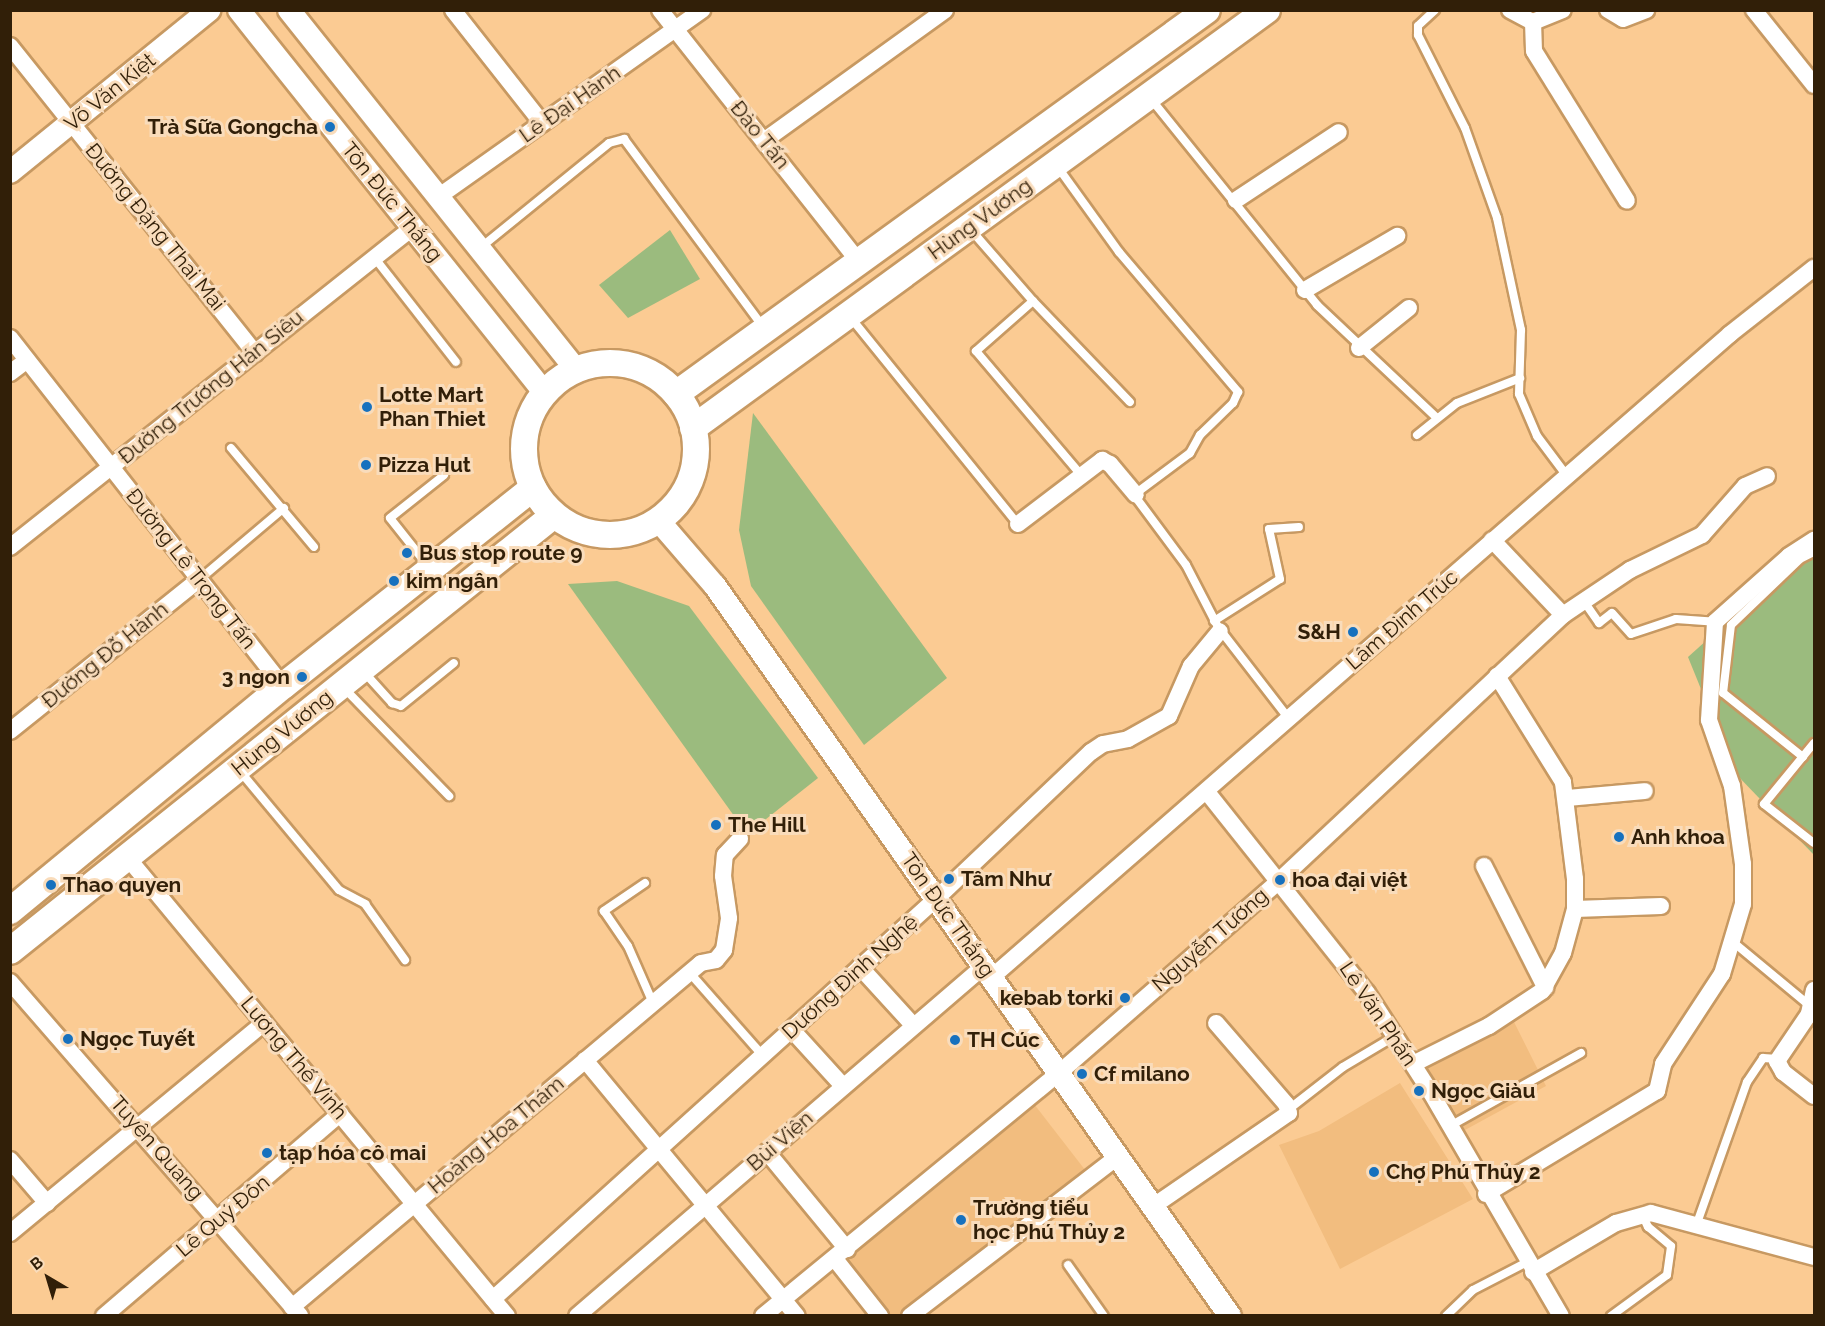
<!DOCTYPE html>
<meta charset="utf-8">
<style>
body{margin:0}
#map{position:relative;width:1825px;height:1326px;overflow:hidden;background:#fbcb93;font-family:Raleway,sans-serif}
div>[style]{position:absolute}
[style*='--x']{left:calc(var(--x)*1px);top:calc(var(--y)*1px);width:calc(var(--w)*1px);rotate:calc(var(--a)*1deg)}
.built>*{inset:0;background:#f2bd7f}
.green>*{inset:0;background:#9bbb7e}
.roads{filter:drop-shadow(2px 0 #c79962) drop-shadow(-2px 0 #c79962) drop-shadow(0 2px #c79962) drop-shadow(0 -2px #c79962)}
.lane>*{height:8px;margin:-4px;padding:0 4px;transform-origin:4px;border-radius:4px;background:#fff}
.street>*{height:16px;margin:-8px;padding:0 8px;transform-origin:8px;border-radius:8px;background:#fff}
.secondary>*{height:22px;margin:-11px;padding:0 11px;transform-origin:11px;border-radius:11px;background:#fff}
.primary>*{height:26px;margin:-13px;padding:0 13px;transform-origin:13px;border-radius:13px;background:#fff}
.primary>.ring{margin:-13px;padding:0;box-sizing:content-box;background:none;border:26px solid #fff;border-radius:50%}
.dots>*{width:16px;height:16px;translate:-50% -50%;box-sizing:border-box;border:3px solid #f9dcbb;border-radius:50%}
span{translate:-50% -50%;white-space:nowrap;text-align:center;line-height:1.15;-webkit-text-stroke:6px #f9dcbb;paint-order:stroke}
.street-label{font-size:21px;color:#311f08}
.poi-label{font-size:21px;color:#311f08;font-weight:700}
.right{translate:-100% -50%;text-align:right}
.left{translate:0 -50%;text-align:left}
.frame{position:absolute;inset:0;border:12px solid #311f08;pointer-events:none}
.north{position:absolute;left:18px;top:1248px;width:60px;height:60px;-webkit-text-stroke:4px #f9dcbb;paint-order:stroke;rotate:322deg;font-size:16px;font-weight:700;line-height:24px;text-align:center;color:#311f08}
.north::after{content:'';display:block;margin:auto;width:21px;height:27px;background:#311f08;clip-path:polygon(50% 0,100% 100%,50% 72%,0 100%)}
</style>
<div id="map">
<div class="built">
<div style="clip-path:polygon(1511px 1016px,1546px 1086px,1465px 1130px,1420px 1062px)"></div>
<div style="clip-path:polygon(1400px 1083px,1473px 1199px,1340px 1269px,1279px 1145px,1319px 1131px)"></div>
<div style="clip-path:polygon(1034px 1104px,1089px 1175px,900px 1315px,879px 1315px,838px 1265px)"></div>
</div>
<div class="green">
<div style="clip-path:polygon(670px 230px,700px 279px,628px 318px,599px 285px)"></div>
<div style="clip-path:polygon(753px 413px,947px 678px,864px 745px,751px 586px,739px 530px)"></div>
<div style="clip-path:polygon(1814px 548px,1814px 855px,1735px 773px,1688px 657px,1805px 552px)"></div>
<div style="clip-path:polygon(617px 581px,689px 606px,818px 778px,747px 834px,568px 584px)"></div>
</div>
<div class="roads">
<div class="lane">
<div style="--x:1435;--y:10;--w:23;--a:137"></div>
<div style="--x:1418;--y:26;--w:9;--a:90"></div>
<div style="--x:1418;--y:35;--w:104;--a:63.2"></div>
<div style="--x:1465;--y:128;--w:96;--a:70.4"></div>
<div style="--x:1497;--y:218;--w:115;--a:77.9"></div>
<div style="--x:1521;--y:330;--w:64;--a:91.8"></div>
<div style="--x:1519;--y:394;--w:46;--a:66.8"></div>
<div style="--x:1537;--y:436;--w:50;--a:53.1"></div>
<div style="--x:1151;--y:99;--w:265;--a:51.1"></div>
<div style="--x:1317;--y:305;--w:165;--a:43.3"></div>
<div style="--x:1057;--y:166;--w:106;--a:54.2"></div>
<div style="--x:1119;--y:252;--w:184;--a:49.6"></div>
<div style="--x:1238;--y:392;--w:12;--a:114"></div>
<div style="--x:1233;--y:403;--w:46;--a:135.9"></div>
<div style="--x:1200;--y:435;--w:21;--a:119"></div>
<div style="--x:1190;--y:453;--w:64;--a:143.3"></div>
<div style="--x:1139;--y:491;--w:8;--a:104"></div>
<div style="--x:1137;--y:499;--w:82;--a:53.4"></div>
<div style="--x:1186;--y:565;--w:70;--a:62.7"></div>
<div style="--x:1218;--y:627;--w:116;--a:52.3"></div>
<div style="--x:971;--y:230;--w:94;--a:48.9"></div>
<div style="--x:1033;--y:301;--w:76;--a:138.7"></div>
<div style="--x:976;--y:351;--w:162;--a:49.7"></div>
<div style="--x:480;--y:248;--w:166;--a:-39.1"></div>
<div style="--x:609;--y:143;--w:16;--a:-15"></div>
<div style="--x:624;--y:139;--w:235;--a:53.5"></div>
<div style="--x:374;--y:257;--w:133;--a:52"></div>
<div style="--x:1033;--y:301;--w:140;--a:46.2"></div>
<div style="--x:851;--y:318;--w:265;--a:51"></div>
<div style="--x:1417;--y:435;--w:51;--a:-38.7"></div>
<div style="--x:1457;--y:403;--w:68;--a:-21.6"></div>
<div style="--x:231;--y:448;--w:129;--a:50"></div>
<div style="--x:428;--y:566;--w:61;--a:-128.4"></div>
<div style="--x:390;--y:518;--w:69;--a:-38.5"></div>
<div style="--x:200;--y:579;--w:110;--a:-40.2"></div>
<div style="--x:1583;--y:600;--w:28;--a:55"></div>
<div style="--x:1599;--y:623;--w:16;--a:-38"></div>
<div style="--x:1612;--y:613;--w:28;--a:48"></div>
<div style="--x:1631;--y:634;--w:47;--a:-18.4"></div>
<div style="--x:1676;--y:619;--w:39;--a:4"></div>
<div style="--x:1214;--y:621;--w:78;--a:-32.5"></div>
<div style="--x:1280;--y:579;--w:51;--a:-102.4"></div>
<div style="--x:1269;--y:529;--w:30;--a:-4"></div>
<div style="--x:364;--y:672;--w:42;--a:47.9"></div>
<div style="--x:392;--y:703;--w:9;--a:18"></div>
<div style="--x:401;--y:706;--w:68;--a:-39.1"></div>
<div style="--x:344;--y:688;--w:151;--a:45.8"></div>
<div style="--x:1814;--y:743;--w:79;--a:129.3"></div>
<div style="--x:1764;--y:804;--w:63;--a:38"></div>
<div style="--x:1803;--y:757;--w:102;--a:-141.3"></div>
<div style="--x:1723;--y:693;--w:68;--a:-83.3"></div>
<div style="--x:1731;--y:625;--w:95;--a:-43.7"></div>
<div style="--x:1800;--y:559;--w:16;--a:-27"></div>
<div style="--x:239;--y:770;--w:156;--a:50.2"></div>
<div style="--x:339;--y:890;--w:30;--a:28"></div>
<div style="--x:365;--y:904;--w:69;--a:54.5"></div>
<div style="--x:645;--y:883;--w:50;--a:145.7"></div>
<div style="--x:604;--y:911;--w:42;--a:55.6"></div>
<div style="--x:628;--y:946;--w:62;--a:66.3"></div>
<div style="--x:1733;--y:942;--w:100;--a:39.7"></div>
<div style="--x:689;--y:972;--w:112;--a:48.6"></div>
<div style="--x:1289;--y:1109;--w:68;--a:-37.9"></div>
<div style="--x:1343;--y:1067;--w:61;--a:-30.8"></div>
<div style="--x:1450;--y:1126;--w:150;--a:-29.1"></div>
<div style="--x:1696;--y:1226;--w:153;--a:-70.5"></div>
<div style="--x:1747;--y:1082;--w:29;--a:-56"></div>
<div style="--x:1763;--y:1058;--w:15;--a:4"></div>
<div style="--x:1068;--y:1265;--w:62;--a:54.8"></div>
<div style="--x:1446;--y:1316;--w:37;--a:-44"></div>
<div style="--x:1473;--y:1290;--w:61;--a:-27.4"></div>
<div style="--x:1611;--y:1316;--w:69;--a:-36.2"></div>
<div style="--x:1667;--y:1275;--w:29;--a:-82"></div>
<div style="--x:1671;--y:1246;--w:30;--a:-140"></div>
<div style="--x:1648;--y:1227;--w:14;--a:-115"></div>
</div>
<div class="street">
<div style="--x:453;--y:10;--w:144;--a:51.8"></div>
<div style="--x:660;--y:10;--w:321;--a:51.7"></div>
<div style="--x:1510;--y:10;--w:26;--a:28"></div>
<div style="--x:1533;--y:22;--w:29;--a:88"></div>
<div style="--x:1534;--y:51;--w:176;--a:58.2"></div>
<div style="--x:1608;--y:10;--w:17;--a:31"></div>
<div style="--x:1623;--y:19;--w:25;--a:-21"></div>
<div style="--x:1754;--y:10;--w:96;--a:51.3"></div>
<div style="--x:1533;--y:22;--w:32;--a:-22"></div>
<div style="--x:10;--y:46;--w:393;--a:51.4"></div>
<div style="--x:765;--y:140;--w:222;--a:-35.8"></div>
<div style="--x:438;--y:197;--w:324;--a:-35.3"></div>
<div style="--x:1236;--y:200;--w:123;--a:-33.4"></div>
<div style="--x:1305;--y:290;--w:107;--a:-30.4"></div>
<div style="--x:10;--y:338;--w:442;--a:51.9"></div>
<div style="--x:1359;--y:348;--w:64;--a:-38.7"></div>
<div style="--x:10;--y:373;--w:21;--a:-37"></div>
<div style="--x:1018;--y:524;--w:106;--a:-37.3"></div>
<div style="--x:1102;--y:460;--w:9;--a:27"></div>
<div style="--x:1110;--y:464;--w:40;--a:50"></div>
<div style="--x:10;--y:547;--w:513;--a:-38.43"></div>
<div style="--x:1563;--y:615;--w:81;--a:-33.9"></div>
<div style="--x:1630;--y:570;--w:80;--a:-25.9"></div>
<div style="--x:1702;--y:535;--w:65;--a:-48.7"></div>
<div style="--x:1745;--y:486;--w:24;--a:-24"></div>
<div style="--x:10;--y:731;--w:243;--a:-38.7"></div>
<div style="--x:1207;--y:792;--w:257;--a:51.5"></div>
<div style="--x:1367;--y:993;--w:117;--a:57.3"></div>
<div style="--x:1430;--y:1091;--w:260;--a:59.8"></div>
<div style="--x:1567;--y:798;--w:78;--a:-5.1"></div>
<div style="--x:127;--y:857;--w:596;--a:50.38"></div>
<div style="--x:1484;--y:866;--w:136;--a:63.2"></div>
<div style="--x:1575;--y:909;--w:86;--a:-2"></div>
<div style="--x:860;--y:967;--w:79;--a:47.6"></div>
<div style="--x:992;--y:977;--w:979;--a:-41.06"></div>
<div style="--x:1730;--y:334;--w:107;--a:-38.2"></div>
<div style="--x:10;--y:982;--w:442;--a:49"></div>
<div style="--x:1814;--y:990;--w:25;--a:102"></div>
<div style="--x:1809;--y:1014;--w:57;--a:124.2"></div>
<div style="--x:1777;--y:1061;--w:13;--a:61"></div>
<div style="--x:1783;--y:1072;--w:39;--a:38"></div>
<div style="--x:792;--y:1030;--w:76;--a:47.7"></div>
<div style="--x:585;--y:1060;--w:332;--a:50.4"></div>
<div style="--x:1413;--y:1064;--w:85;--a:-26.6"></div>
<div style="--x:1489;--y:1026;--w:64;--a:-33.4"></div>
<div style="--x:1542;--y:991;--w:43;--a:-61.1"></div>
<div style="--x:1563;--y:953;--w:46;--a:-74.7"></div>
<div style="--x:1575;--y:909;--w:30;--a:-90"></div>
<div style="--x:1575;--y:879;--w:98;--a:-97.1"></div>
<div style="--x:1563;--y:782;--w:125;--a:-121.9"></div>
<div style="--x:767;--y:1152;--w:126;--a:50.5"></div>
<div style="--x:10;--y:1160;--w:57;--a:49.3"></div>
<div style="--x:1486;--y:1194;--w:200;--a:-31.1"></div>
<div style="--x:1657;--y:1091;--w:28;--a:-77"></div>
<div style="--x:1663;--y:1064;--w:108;--a:-56.8"></div>
<div style="--x:1722;--y:974;--w:73;--a:-73.3"></div>
<div style="--x:1743;--y:904;--w:40;--a:-90"></div>
<div style="--x:1743;--y:864;--w:79;--a:-98"></div>
<div style="--x:1732;--y:786;--w:70;--a:-109.2"></div>
<div style="--x:1709;--y:720;--w:98;--a:-86.5"></div>
<div style="--x:1715;--y:622;--w:99;--a:-41.7"></div>
<div style="--x:1789;--y:556;--w:30;--a:-33"></div>
<div style="--x:1152;--y:1207;--w:166;--a:-34.5"></div>
<div style="--x:1289;--y:1113;--w:9;--a:-108"></div>
<div style="--x:1286;--y:1104;--w:107;--a:-130.8"></div>
<div style="--x:10;--y:1233;--w:330;--a:-39.6"></div>
<div style="--x:835;--y:1259;--w:73;--a:51.7"></div>
<div style="--x:1533;--y:1272;--w:96;--a:-30.6"></div>
<div style="--x:1616;--y:1223;--w:36;--a:-16"></div>
<div style="--x:1651;--y:1213;--w:169;--a:15.1"></div>
<div style="--x:493;--y:1299;--w:598;--a:-42.09"></div>
<div style="--x:937;--y:898;--w:212;--a:-43.5"></div>
<div style="--x:1091;--y:752;--w:14;--a:-34"></div>
<div style="--x:1103;--y:744;--w:25;--a:-11"></div>
<div style="--x:1128;--y:739;--w:47;--a:-29.3"></div>
<div style="--x:1169;--y:716;--w:55;--a:-66.3"></div>
<div style="--x:1191;--y:666;--w:45;--a:-50.4"></div>
<div style="--x:292;--y:1307;--w:534;--a:-40.07"></div>
<div style="--x:701;--y:963;--w:15;--a:-11"></div>
<div style="--x:716;--y:960;--w:13;--a:-51"></div>
<div style="--x:724;--y:950;--w:32;--a:-81"></div>
<div style="--x:729;--y:918;--w:42;--a:-98.1"></div>
<div style="--x:723;--y:876;--w:21;--a:-85"></div>
<div style="--x:725;--y:855;--w:22;--a:-47"></div>
<div style="--x:104;--y:1316;--w:311;--a:-40.6"></div>
<div style="--x:577;--y:1316;--w:537;--a:-40.69"></div>
<div style="--x:763;--y:1316;--w:383;--a:-39.4"></div>
<div style="--x:1059;--y:1073;--w:293;--a:-41.1"></div>
<div style="--x:1280;--y:880;--w:388;--a:-43.1"></div>
<div style="--x:1563;--y:615;--w:103;--a:-133.4"></div>
<div style="--x:910;--y:1316;--w:261;--a:-37.5"></div>
</div>
<div class="secondary">
<div style="--x:239;--y:10;--w:490;--a:51.4"></div>
<div style="--x:289;--y:10;--w:460;--a:51.4"></div>
<div style="--x:10;--y:172;--w:257;--a:-39.1"></div>
<div style="--x:658;--y:520;--w:87;--a:49.2"></div>
<div style="--x:715;--y:586;--w:893;--a:54.8"></div>
</div>
<div class="primary">
<div class="ring" style="left:524px;top:363px;width:146px;height:146px"></div>
<div style="--x:676;--y:394;--w:655;--a:-35.87"></div>
<div style="--x:693;--y:428;--w:710;--a:-36.06"></div>
<div style="--x:10;--y:911;--w:354;--a:-39.5"></div>
<div style="--x:283;--y:686;--w:319;--a:-38.4"></div>
<div style="--x:10;--y:951;--w:697;--a:-38.71"></div>
</div>
</div>
<div class="dots">
<div style="left:330px;top:127px;background:#1771be"></div>
<div style="left:367px;top:407px;background:#1771be"></div>
<div style="left:366px;top:465px;background:#1771be"></div>
<div style="left:407px;top:553px;background:#1771be"></div>
<div style="left:394px;top:581px;background:#1771be"></div>
<div style="left:1353px;top:632px;background:#1771be"></div>
<div style="left:302px;top:677px;background:#1771be"></div>
<div style="left:716px;top:825px;background:#1771be"></div>
<div style="left:1619px;top:837px;background:#1771be"></div>
<div style="left:949px;top:879px;background:#1771be"></div>
<div style="left:1280px;top:880px;background:#1771be"></div>
<div style="left:51px;top:885px;background:#1771be"></div>
<div style="left:1125px;top:998px;background:#1771be"></div>
<div style="left:68px;top:1039px;background:#1771be"></div>
<div style="left:955px;top:1040px;background:#1771be"></div>
<div style="left:1082px;top:1074px;background:#1771be"></div>
<div style="left:1419px;top:1091px;background:#1771be"></div>
<div style="left:267px;top:1153px;background:#1771be"></div>
<div style="left:1374px;top:1172px;background:#1771be"></div>
<div style="left:961px;top:1220px;background:#1771be"></div>
</div>
<div class="street-label">
<span style="left:110px;top:92px;rotate:-39deg">Võ Văn Kiệt</span>
<span style="left:570px;top:104px;rotate:-35deg">Lê Đại Hành</span>
<span style="left:760px;top:135px;rotate:51deg">Đào Tấn</span>
<span style="left:392px;top:202px;rotate:51deg">Tôn Đức Thắng</span>
<span style="left:980px;top:219px;rotate:-36deg">Hùng Vương</span>
<span style="left:155px;top:227px;rotate:51deg">Đường Đặng Thai Mai</span>
<span style="left:211px;top:387px;rotate:-39deg">Đường Trương Hán Siêu</span>
<span style="left:191px;top:569px;rotate:52deg">Đường Lê Trọng Tấn</span>
<span style="left:1402px;top:620px;rotate:-41deg">Lâm Đình Trúc</span>
<span style="left:105px;top:655px;rotate:-39deg">Đường Đỗ Hành</span>
<span style="left:282px;top:733px;rotate:-39deg">Hùng Vương</span>
<span style="left:948px;top:915px;rotate:55deg">Tôn Đức Thắng</span>
<span style="left:1210px;top:940px;rotate:-41deg">Nguyễn Tương</span>
<span style="left:850px;top:977px;rotate:-42deg">Dương Đình Nghệ</span>
<span style="left:1378px;top:1014px;rotate:56deg">Lê Văn Phấn</span>
<span style="left:294px;top:1058px;rotate:50deg">Lương Thế Vinh</span>
<span style="left:496px;top:1135px;rotate:-40deg">Hoàng Hoa Thám</span>
<span style="left:780px;top:1141px;rotate:-41deg">Bùi Viện</span>
<span style="left:157px;top:1148px;rotate:49deg">Tuyên Quang</span>
<span style="left:223px;top:1216px;rotate:-40deg">Lê Quý Đôn</span>
</div>
<div class="poi-label">
<span class="right" style="left:318px;top:127px">Trà Sữa Gongcha</span>
<span class="left" style="left:379px;top:407px">Lotte Mart<br>Phan Thiet</span>
<span class="left" style="left:378px;top:465px">Pizza Hut</span>
<span class="left" style="left:419px;top:553px">Bus stop route 9</span>
<span class="left" style="left:406px;top:581px">kim ngân</span>
<span class="right" style="left:1341px;top:632px">S&amp;H</span>
<span class="right" style="left:290px;top:677px">3 ngon</span>
<span class="left" style="left:728px;top:825px">The Hill</span>
<span class="left" style="left:1631px;top:837px">Anh khoa</span>
<span class="left" style="left:961px;top:879px">Tâm Như</span>
<span class="left" style="left:1292px;top:880px">hoa đại việt</span>
<span class="left" style="left:63px;top:885px">Thao quyen</span>
<span class="right" style="left:1113px;top:998px">kebab torki</span>
<span class="left" style="left:80px;top:1039px">Ngọc Tuyết</span>
<span class="left" style="left:967px;top:1040px">TH Cúc</span>
<span class="left" style="left:1094px;top:1074px">Cf milano</span>
<span class="left" style="left:1431px;top:1091px">Ngọc Giàu</span>
<span class="left" style="left:279px;top:1153px">tạp hóa cô mai</span>
<span class="left" style="left:1386px;top:1172px">Chợ Phú Thủy 2</span>
<span class="left" style="left:973px;top:1220px">Trường tiểu<br>học Phú Thủy 2</span>
</div>
<div class="frame"></div>
<div class="north">B</div>
</div>
